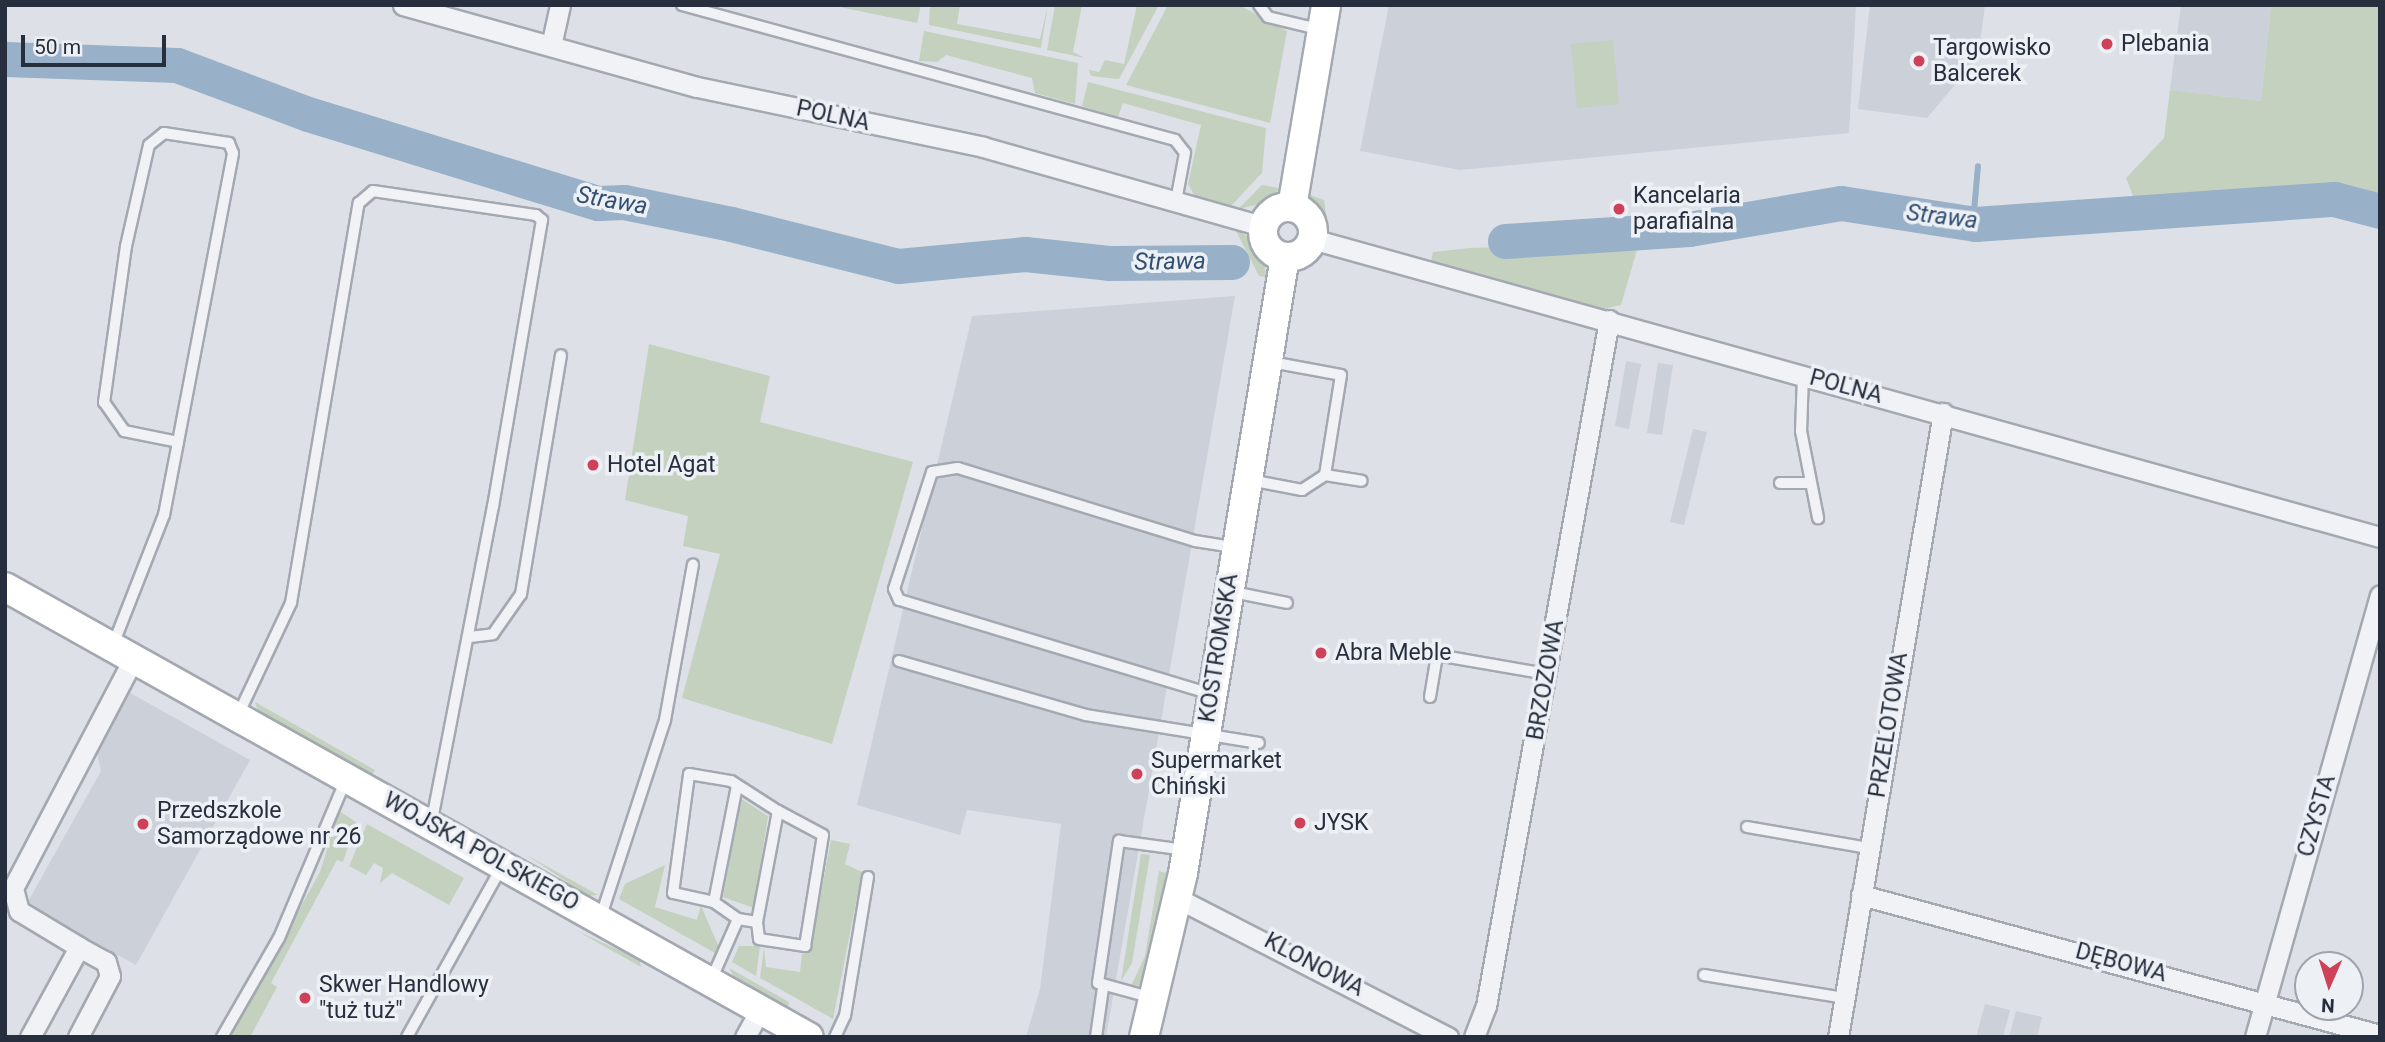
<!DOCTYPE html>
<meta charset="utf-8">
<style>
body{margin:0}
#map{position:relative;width:2385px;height:1042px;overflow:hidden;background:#dde1e7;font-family:Roboto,sans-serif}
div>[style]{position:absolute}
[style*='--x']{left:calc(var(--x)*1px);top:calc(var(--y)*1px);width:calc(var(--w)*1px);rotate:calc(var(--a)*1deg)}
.built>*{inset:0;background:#cbd0d9}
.green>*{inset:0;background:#c3d1be}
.water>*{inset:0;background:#98b0c8}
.stream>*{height:6px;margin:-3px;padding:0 3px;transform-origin:3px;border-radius:3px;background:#98b0c8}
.river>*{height:35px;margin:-17.5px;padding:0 17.5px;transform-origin:17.5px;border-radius:17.5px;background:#98b0c8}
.roads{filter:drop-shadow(2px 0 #a3a8b1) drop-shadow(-2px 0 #a3a8b1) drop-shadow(0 2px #a3a8b1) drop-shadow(0 -2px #a3a8b1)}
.lane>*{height:10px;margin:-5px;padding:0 5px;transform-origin:5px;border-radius:5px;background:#f0f2f6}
.street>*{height:19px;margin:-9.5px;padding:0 9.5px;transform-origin:9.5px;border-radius:9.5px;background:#f0f2f6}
.secondary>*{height:28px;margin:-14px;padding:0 14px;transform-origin:14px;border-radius:14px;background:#fff}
.secondary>.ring{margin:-14px;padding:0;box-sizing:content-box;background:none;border:28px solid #fff;border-radius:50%}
.dots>*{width:19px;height:19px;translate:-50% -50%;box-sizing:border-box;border:4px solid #edf0f5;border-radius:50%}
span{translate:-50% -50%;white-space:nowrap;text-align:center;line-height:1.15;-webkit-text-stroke:7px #edf0f5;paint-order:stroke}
.poi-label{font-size:23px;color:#272f3e}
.left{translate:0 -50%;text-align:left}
.street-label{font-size:23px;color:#272f3e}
.water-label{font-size:24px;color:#314f72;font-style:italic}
.frame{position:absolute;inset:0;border:7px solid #272f3e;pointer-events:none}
.north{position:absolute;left:2294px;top:951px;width:70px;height:70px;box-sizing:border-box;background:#edf0f5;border:2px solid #9ea3ac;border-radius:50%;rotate:183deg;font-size:19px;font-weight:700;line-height:28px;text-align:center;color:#272f3e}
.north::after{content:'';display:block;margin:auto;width:24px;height:32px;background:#ce4158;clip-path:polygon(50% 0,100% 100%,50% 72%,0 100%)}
.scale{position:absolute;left:21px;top:35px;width:145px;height:32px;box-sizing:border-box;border:4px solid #272f3e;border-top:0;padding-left:9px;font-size:21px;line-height:24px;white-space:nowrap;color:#272f3e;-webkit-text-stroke:5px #edf0f5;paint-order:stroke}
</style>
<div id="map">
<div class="built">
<div style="clip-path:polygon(1389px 5px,1856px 5px,1849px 133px,1460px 170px,1360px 151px)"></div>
<div style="clip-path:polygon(1870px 5px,1985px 5px,1978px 57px,1927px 118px,1858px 109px)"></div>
<div style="clip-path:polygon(2181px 5px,2271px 5px,2261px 101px,2170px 90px)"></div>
<div style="clip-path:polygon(1235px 296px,1106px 1037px,1026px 1037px,1040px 989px,1061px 824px,967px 810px,960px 835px,857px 805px,972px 316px)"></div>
<div style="clip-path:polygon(1626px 361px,1641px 364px,1629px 429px,1615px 426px)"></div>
<div style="clip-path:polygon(1658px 363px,1673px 365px,1662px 435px,1647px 433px)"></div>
<div style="clip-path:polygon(1693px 429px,1707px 432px,1684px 525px,1670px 522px)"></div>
<div style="clip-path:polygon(125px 690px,250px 760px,136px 965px,26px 905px,101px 771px,95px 743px)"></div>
<div style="clip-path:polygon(1985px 1004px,2010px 1010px,2003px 1037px,1976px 1037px)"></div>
<div style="clip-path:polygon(2016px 1011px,2042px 1017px,2037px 1037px,2009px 1037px)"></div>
</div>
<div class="green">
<div style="clip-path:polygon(830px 5px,921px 5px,917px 23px)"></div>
<div style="clip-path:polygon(930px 5px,960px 5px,957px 24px,1040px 39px,1048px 5px,1041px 48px,929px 25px)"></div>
<div style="clip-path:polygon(1055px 5px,1082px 5px,1073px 52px,1085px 58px,1047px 50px)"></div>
<div style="clip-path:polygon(1137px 5px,1159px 5px,1119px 79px,1091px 76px,1089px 70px,1099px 72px,1105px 60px,1124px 64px)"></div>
<div style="clip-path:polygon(1168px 5px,1239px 5px,1287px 31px,1270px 123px,1126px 85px)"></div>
<div style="clip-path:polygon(2271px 5px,2380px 5px,2380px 204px,2336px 194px,2138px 209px,2126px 178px,2164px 138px,2170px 90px,2261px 101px)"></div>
<div style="clip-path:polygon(924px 31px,1078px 63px,1075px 104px,1035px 93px,1032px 78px,946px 55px,937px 62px,919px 61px)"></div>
<div style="clip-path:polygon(1613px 40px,1619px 104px,1577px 108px,1571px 44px)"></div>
<div style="clip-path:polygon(1088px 82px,1266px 128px,1262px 173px,1230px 207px,1196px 198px,1188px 184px,1201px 125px,1123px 103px,1118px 117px,1082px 106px)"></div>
<div style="clip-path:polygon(1262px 185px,1279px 188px,1270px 202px,1238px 209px)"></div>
<div style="clip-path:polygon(1310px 195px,1324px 200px,1329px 232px,1313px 217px)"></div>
<div style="clip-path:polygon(1234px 227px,1262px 247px,1266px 277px,1259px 276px)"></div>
<div style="clip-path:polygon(1639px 243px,1621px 305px,1603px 309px,1431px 261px,1433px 252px,1470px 248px)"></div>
<div style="clip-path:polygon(649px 344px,770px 376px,760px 422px,913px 462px,832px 744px,682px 698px,720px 554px,683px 546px,688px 516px,625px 500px)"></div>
<div style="clip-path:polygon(255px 702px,375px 770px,372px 775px,258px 711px)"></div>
<div style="clip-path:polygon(740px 798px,768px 816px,754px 908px,723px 897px)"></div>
<div style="clip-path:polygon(339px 811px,356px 822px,343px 862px,337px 860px,271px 983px,277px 987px,250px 1037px,228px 1037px,320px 872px)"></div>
<div style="clip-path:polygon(367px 824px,464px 878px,449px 905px,392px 873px,380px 883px,383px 868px,374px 863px,366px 875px,349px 866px)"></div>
<div style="clip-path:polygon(831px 840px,850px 844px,845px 864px,862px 872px,833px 1019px,760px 978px,764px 947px,766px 967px,800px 972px,802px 954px,810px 952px)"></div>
<div style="clip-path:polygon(525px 854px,598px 895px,588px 896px)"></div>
<div style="clip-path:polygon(1141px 854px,1150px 855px,1132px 963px,1121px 981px)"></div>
<div style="clip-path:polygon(665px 865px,655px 907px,697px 920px,701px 906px,719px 947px,715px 953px,619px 899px,625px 884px)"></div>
<div style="clip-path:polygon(1159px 871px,1166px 873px,1155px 933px,1142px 985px,1131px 986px,1145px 956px)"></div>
<div style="clip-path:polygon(577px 931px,639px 959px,641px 967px)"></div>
<div style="clip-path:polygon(739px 946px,760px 946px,756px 976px,732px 962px)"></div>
<div style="clip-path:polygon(729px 968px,789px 1002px,788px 1008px,736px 980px)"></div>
</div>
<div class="water">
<div style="clip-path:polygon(1188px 254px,1233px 258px,1234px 266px,1190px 267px)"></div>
</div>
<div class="stream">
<div style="--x:1973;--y:223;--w:57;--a:-85"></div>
</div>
<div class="river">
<div style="--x:5;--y:59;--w:172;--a:2"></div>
<div style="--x:177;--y:65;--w:140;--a:20.5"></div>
<div style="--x:308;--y:114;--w:303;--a:17.1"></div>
<div style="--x:598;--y:203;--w:26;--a:-2"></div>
<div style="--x:624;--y:202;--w:109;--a:11.6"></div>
<div style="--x:731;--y:224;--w:172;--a:14.1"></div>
<div style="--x:898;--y:266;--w:128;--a:-5.4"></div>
<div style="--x:1025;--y:254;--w:84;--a:6.1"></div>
<div style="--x:1109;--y:263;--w:123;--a:-0.5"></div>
<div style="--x:1505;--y:241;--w:184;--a:-3.7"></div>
<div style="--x:1689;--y:229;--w:154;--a:-9.7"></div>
<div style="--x:1841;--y:203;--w:136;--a:8.9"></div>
<div style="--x:1975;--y:224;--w:360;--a:-4"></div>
<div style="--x:2334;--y:199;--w:48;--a:14.6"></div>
</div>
<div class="roads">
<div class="lane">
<div style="--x:682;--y:5;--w:511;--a:15.31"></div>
<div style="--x:1175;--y:140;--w:16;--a:52"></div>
<div style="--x:1185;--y:153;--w:49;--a:100.6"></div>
<div style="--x:1259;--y:5;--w:15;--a:53"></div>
<div style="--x:1268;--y:17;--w:51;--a:13.5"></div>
<div style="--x:1271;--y:362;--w:71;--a:10.5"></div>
<div style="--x:1341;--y:375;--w:101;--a:99.1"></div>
<div style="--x:1325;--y:475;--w:37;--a:9"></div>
<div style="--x:1803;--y:375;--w:56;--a:92"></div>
<div style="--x:1801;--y:431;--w:89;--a:78.9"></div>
<div style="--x:1250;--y:480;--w:53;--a:10.9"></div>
<div style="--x:1302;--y:490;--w:27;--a:-33"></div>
<div style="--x:1780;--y:483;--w:27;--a:0"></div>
<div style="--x:1233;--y:592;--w:55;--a:11.5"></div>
<div style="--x:470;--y:637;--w:23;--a:-7"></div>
<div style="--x:493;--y:634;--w:49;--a:-55"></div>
<div style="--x:521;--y:594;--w:242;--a:-80.5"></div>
<div style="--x:113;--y:645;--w:140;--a:-68.6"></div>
<div style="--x:164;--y:515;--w:74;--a:-79.1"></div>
<div style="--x:178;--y:442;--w:294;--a:-79.2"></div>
<div style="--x:233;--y:153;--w:11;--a:-112"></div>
<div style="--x:229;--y:143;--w:66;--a:-171.3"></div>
<div style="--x:164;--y:133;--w:19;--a:141"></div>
<div style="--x:149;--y:145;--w:104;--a:102.8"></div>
<div style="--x:126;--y:246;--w:158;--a:98"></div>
<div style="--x:104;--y:402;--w:35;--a:55"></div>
<div style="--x:124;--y:431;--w:55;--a:11.5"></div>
<div style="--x:899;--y:661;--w:195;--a:16.1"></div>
<div style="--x:1086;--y:715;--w:175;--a:9.2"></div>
<div style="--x:1211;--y:694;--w:326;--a:-163.2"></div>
<div style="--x:899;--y:600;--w:12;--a:-114"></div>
<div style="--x:894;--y:589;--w:123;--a:-72"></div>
<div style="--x:932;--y:472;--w:26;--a:-9"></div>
<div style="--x:958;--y:468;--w:248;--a:17.1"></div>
<div style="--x:1195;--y:541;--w:39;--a:9"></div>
<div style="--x:1430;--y:697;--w:43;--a:-80.5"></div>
<div style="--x:1437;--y:655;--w:112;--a:9.8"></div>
<div style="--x:238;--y:715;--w:124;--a:-64.7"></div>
<div style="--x:291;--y:603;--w:406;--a:-80.4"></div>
<div style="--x:359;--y:203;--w:18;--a:-41"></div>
<div style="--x:373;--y:191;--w:165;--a:8.4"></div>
<div style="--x:536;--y:215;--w:8;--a:40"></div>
<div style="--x:542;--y:220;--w:290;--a:99.7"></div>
<div style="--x:493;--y:506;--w:321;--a:101"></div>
<div style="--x:1747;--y:827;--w:124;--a:9.8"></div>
<div style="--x:714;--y:902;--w:118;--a:-78.8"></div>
<div style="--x:600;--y:919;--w:209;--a:-71.9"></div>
<div style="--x:665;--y:720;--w:158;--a:-79.8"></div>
<div style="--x:757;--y:922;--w:17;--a:83"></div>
<div style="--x:759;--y:939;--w:47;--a:8.7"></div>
<div style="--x:805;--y:946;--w:112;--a:-80.8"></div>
<div style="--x:823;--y:835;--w:51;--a:-151.9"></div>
<div style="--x:778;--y:811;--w:113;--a:100.7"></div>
<div style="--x:757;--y:922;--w:19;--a:-171"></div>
<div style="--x:738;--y:919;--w:29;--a:-145"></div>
<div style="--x:714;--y:902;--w:42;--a:-167.6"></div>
<div style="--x:673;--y:893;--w:120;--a:-82.3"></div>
<div style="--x:689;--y:774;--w:43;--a:9.5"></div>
<div style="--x:731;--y:781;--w:56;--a:32.6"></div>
<div style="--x:1704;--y:975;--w:143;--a:9.3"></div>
<div style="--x:712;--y:978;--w:64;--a:-66.2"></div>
<div style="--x:1149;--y:997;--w:53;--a:-164.6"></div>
<div style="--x:1098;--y:983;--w:144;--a:-81.6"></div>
<div style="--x:1119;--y:841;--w:68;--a:7.7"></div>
<div style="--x:222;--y:1037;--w:114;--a:-60.1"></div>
<div style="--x:279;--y:938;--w:169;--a:-67.1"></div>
<div style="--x:407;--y:1037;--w:196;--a:-60.9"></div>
<div style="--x:835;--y:1037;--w:23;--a:-65"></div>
<div style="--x:845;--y:1016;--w:141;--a:-80.6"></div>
<div style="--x:1096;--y:1037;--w:49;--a:-81.9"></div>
</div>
<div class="street">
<div style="--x:403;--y:5;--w:305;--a:15.6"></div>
<div style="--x:697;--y:87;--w:292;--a:11.8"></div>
<div style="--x:983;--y:147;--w:291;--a:15.8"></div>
<div style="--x:551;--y:46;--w:42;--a:-77.6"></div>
<div style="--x:1312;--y:239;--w:1109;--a:15.59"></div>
<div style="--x:1861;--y:895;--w:538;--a:15.1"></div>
<div style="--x:1177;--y:898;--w:305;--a:27.2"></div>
<div style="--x:30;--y:1037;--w:102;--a:-61.4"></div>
<div style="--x:79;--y:947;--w:70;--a:-149"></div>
<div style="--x:19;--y:911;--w:24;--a:-105"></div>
<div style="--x:13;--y:888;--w:260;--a:-62.3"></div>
<div style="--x:78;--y:1037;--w:69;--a:-62.3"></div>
<div style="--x:110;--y:976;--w:15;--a:-106"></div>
<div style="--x:106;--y:962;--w:31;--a:-151"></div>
<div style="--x:745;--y:1037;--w:31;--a:-61"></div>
<div style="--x:1474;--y:1037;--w:33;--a:-69"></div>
<div style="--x:1486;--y:1006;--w:697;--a:-79.83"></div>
<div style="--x:1838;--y:1037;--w:633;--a:-80.45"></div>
<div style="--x:2255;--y:1037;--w:459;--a:-74.2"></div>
</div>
<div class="secondary">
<div class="ring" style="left:1263px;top:207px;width:22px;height:22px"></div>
<div style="--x:1292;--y:207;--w:205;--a:-80.4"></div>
<div style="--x:5;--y:587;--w:921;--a:29.24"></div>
<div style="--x:1144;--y:1037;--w:169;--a:-76.6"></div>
<div style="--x:1183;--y:873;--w:624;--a:-80.6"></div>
</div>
</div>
<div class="dots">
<div style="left:2107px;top:44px;background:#ce4158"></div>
<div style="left:1919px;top:61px;background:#ce4158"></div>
<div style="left:1619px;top:209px;background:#ce4158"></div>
<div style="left:593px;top:465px;background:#ce4158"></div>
<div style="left:1321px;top:653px;background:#ce4158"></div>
<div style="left:1137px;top:774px;background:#ce4158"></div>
<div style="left:1300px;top:823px;background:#ce4158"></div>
<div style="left:143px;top:824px;background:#ce4158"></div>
<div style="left:305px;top:998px;background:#ce4158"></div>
</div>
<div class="poi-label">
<span class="left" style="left:2121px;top:44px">Plebania</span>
<span class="left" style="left:1933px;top:61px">Targowisko<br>Balcerek</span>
<span class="left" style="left:1633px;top:209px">Kancelaria<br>parafialna</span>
<span class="left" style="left:607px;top:465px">Hotel Agat</span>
<span class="left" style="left:1335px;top:653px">Abra Meble</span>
<span class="left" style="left:1151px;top:774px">Supermarket<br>Chiński</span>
<span class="left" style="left:157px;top:824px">Przedszkole<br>Samorządowe nr 26</span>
<span class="left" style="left:1314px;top:823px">JYSK</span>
<span class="left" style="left:319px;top:998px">Skwer Handlowy<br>"tuż tuż"</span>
</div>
<div class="street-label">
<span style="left:833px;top:116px;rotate:12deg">POLNA</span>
<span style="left:1846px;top:387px;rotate:15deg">POLNA</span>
<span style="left:1219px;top:648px;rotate:-81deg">KOSTROMSKA</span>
<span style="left:1546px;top:680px;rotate:-80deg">BRZOZOWA</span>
<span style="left:1889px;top:725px;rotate:-81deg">PRZELOTOWA</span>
<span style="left:2317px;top:816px;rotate:-74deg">CZYSTA</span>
<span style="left:481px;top:852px;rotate:29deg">WOJSKA POLSKIEGO</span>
<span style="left:2121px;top:963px;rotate:15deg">DĘBOWA</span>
<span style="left:1314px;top:965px;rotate:28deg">KLONOWA</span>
</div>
<div class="water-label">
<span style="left:612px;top:201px;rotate:10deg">Strawa</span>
<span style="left:1942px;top:217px;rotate:7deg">Strawa</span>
<span style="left:1170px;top:262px;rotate:-1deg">Strawa</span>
</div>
<div class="frame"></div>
<div class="north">N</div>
<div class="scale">50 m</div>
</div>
